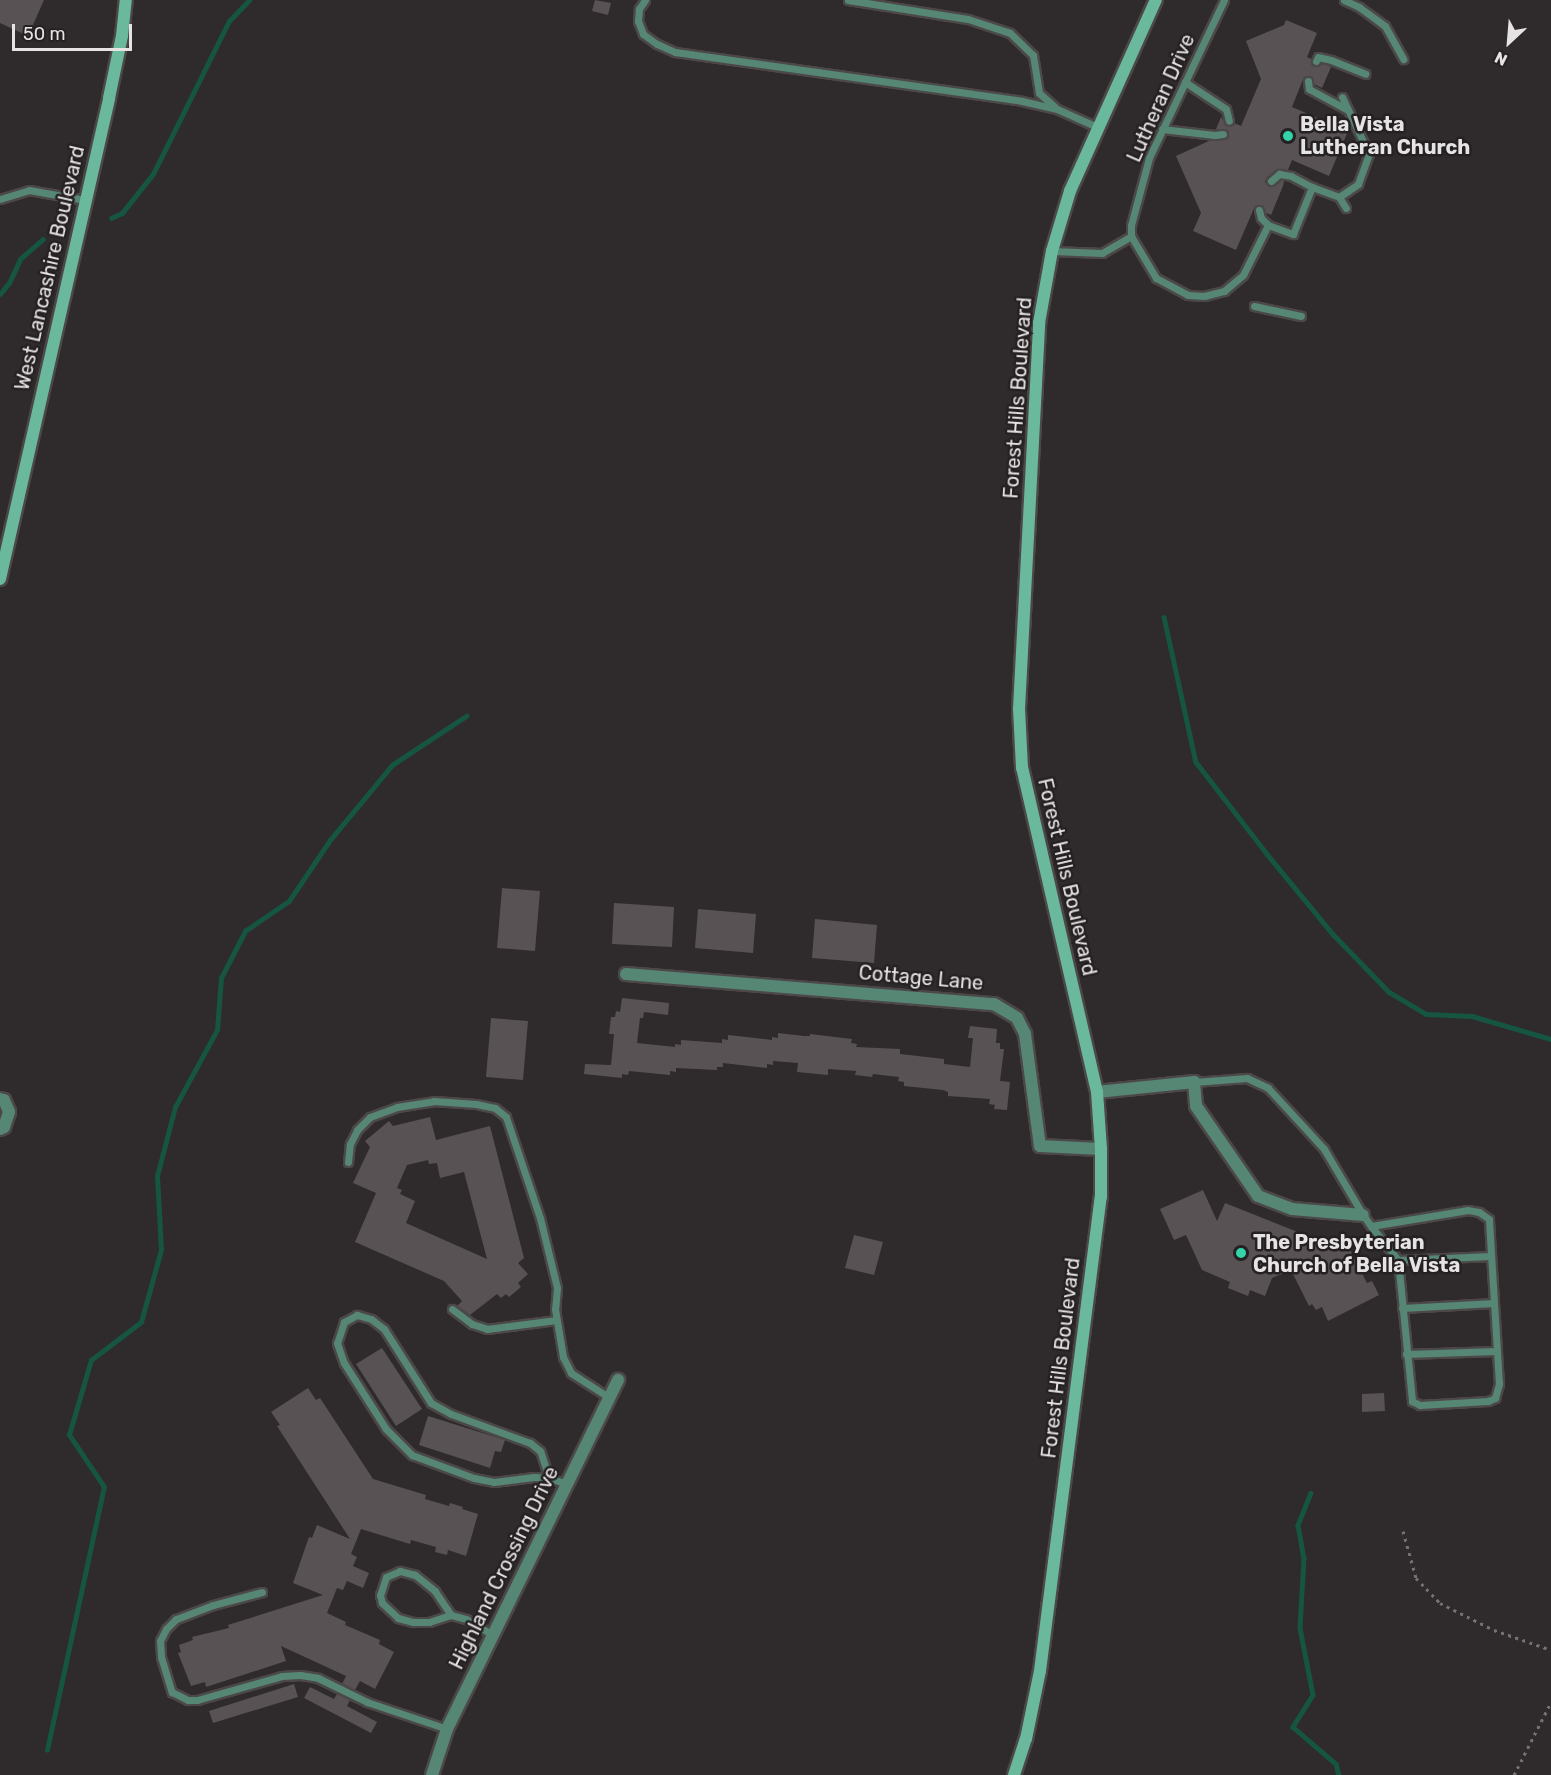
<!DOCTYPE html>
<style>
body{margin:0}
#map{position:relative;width:1551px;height:1775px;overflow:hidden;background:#2f2a2c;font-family:Rubik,sans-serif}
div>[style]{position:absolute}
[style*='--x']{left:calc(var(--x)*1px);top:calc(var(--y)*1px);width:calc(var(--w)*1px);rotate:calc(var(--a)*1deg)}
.stream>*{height:4.5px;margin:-2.25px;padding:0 2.25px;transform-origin:2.25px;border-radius:2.25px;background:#155542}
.building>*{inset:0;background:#585255}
.path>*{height:3px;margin-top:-1.5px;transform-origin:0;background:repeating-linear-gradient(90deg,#767274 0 3px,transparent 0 7.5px)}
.roads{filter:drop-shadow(2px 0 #4c4849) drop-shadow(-2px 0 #4c4849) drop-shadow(0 2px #4c4849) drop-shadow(0 -2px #4c4849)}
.service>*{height:7px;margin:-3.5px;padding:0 3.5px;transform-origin:3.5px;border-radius:3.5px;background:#568674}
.minor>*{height:12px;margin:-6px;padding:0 6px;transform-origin:6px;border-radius:6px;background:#568674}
.secondary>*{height:12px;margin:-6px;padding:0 6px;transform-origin:6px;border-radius:6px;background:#6ab99d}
.dots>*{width:16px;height:16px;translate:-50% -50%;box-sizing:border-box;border:3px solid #252022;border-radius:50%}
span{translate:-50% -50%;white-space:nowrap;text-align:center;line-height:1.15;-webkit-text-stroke:5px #252022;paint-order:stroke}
.street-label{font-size:20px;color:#e6e3e4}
.poi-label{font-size:20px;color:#e6e3e4;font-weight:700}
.left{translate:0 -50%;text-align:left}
.north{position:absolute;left:1479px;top:12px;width:60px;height:60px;-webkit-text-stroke:4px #252022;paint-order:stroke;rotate:206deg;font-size:16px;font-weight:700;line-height:24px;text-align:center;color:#e6e3e4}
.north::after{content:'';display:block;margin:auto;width:21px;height:27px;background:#e6e3e4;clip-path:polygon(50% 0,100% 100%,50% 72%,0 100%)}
.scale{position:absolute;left:12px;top:24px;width:120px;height:27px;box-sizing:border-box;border:3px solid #e6e3e4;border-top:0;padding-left:8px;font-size:18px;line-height:21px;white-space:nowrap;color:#e6e3e4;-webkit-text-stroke:4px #252022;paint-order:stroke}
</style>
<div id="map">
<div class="stream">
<div style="--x:111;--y:218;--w:12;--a:-24"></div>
<div style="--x:122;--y:213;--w:50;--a:-51.5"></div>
<div style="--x:153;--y:174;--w:171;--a:-63.6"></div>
<div style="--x:229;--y:21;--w:29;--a:-46"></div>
<div style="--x:0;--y:294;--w:14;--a:-51"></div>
<div style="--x:9;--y:283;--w:26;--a:-65"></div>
<div style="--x:20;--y:259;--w:30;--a:-41"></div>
<div style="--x:1164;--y:617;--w:148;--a:77.6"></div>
<div style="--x:1196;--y:762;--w:116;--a:52.3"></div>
<div style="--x:1267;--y:854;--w:104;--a:50.5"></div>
<div style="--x:1333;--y:934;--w:81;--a:46"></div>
<div style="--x:1389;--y:992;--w:43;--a:30.7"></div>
<div style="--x:1426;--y:1014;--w:46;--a:2.5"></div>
<div style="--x:1472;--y:1016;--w:82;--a:16.2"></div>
<div style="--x:1311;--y:1493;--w:35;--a:112"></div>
<div style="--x:1298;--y:1525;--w:34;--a:80"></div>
<div style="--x:1304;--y:1558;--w:70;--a:93.3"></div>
<div style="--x:1300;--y:1628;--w:68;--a:79"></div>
<div style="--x:1313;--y:1695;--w:38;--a:122"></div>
<div style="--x:1293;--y:1727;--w:57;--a:40.7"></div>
<div style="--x:1336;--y:1764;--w:11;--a:75"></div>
<div style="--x:47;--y:1750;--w:269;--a:-77.8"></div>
<div style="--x:104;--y:1487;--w:63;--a:-123.9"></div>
<div style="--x:69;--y:1435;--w:78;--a:-73.7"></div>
<div style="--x:91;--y:1360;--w:63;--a:-37.2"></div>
<div style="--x:141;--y:1322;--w:75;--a:-74.5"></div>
<div style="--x:161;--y:1250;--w:74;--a:-93.1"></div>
<div style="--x:157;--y:1176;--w:71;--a:-75.4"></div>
<div style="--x:175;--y:1107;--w:88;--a:-61.4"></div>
<div style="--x:217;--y:1030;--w:52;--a:-85.6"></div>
<div style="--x:221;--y:978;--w:53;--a:-62.9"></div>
<div style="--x:245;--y:931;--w:53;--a:-34.3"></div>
<div style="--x:289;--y:901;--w:73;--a:-56.1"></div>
<div style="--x:330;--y:840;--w:97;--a:-50.4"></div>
<div style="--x:392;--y:765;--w:89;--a:-33.5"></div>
</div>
<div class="building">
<div style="clip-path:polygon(0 0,44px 0,28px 36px,0 23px)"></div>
<div style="clip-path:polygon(595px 0,611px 3px,608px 15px,592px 11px)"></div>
<div style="clip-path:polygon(1286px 20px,1317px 33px,1307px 57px,1311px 59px,1314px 66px,1321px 63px,1331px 67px,1322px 88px,1314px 84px,1311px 76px,1304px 77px,1292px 107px,1348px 131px,1329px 176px,1292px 160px,1288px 170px,1277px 169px,1267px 177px,1265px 182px,1269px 186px,1281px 180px,1284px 181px,1283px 186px,1271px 215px,1266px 213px,1261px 205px,1255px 206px,1236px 250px,1193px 231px,1201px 213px,1176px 156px,1211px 140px,1227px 138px,1227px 130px,1216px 129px,1221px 117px,1227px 126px,1234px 123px,1241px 126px,1261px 79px,1246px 41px,1284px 25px)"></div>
<div style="clip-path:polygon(502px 888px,540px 891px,535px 951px,497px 948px)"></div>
<div style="clip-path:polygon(614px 903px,674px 907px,672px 947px,612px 944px)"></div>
<div style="clip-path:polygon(698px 909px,756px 914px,753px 953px,695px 948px)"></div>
<div style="clip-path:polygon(815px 919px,877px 925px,874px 963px,812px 958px)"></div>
<div style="clip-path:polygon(622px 998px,669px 1003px,668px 1015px,644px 1012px,643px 1018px,640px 1018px,637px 1043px,675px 1047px,675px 1044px,681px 1045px,681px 1040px,722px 1043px,722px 1039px,728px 1040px,728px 1035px,772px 1040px,772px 1037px,778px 1038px,778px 1033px,804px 1036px,810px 1036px,810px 1034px,852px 1039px,851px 1043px,857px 1044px,856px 1047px,900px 1049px,900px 1054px,944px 1059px,944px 1064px,970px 1067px,973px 1038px,968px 1038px,970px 1026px,997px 1029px,996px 1043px,1000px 1043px,1000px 1049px,1004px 1049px,1000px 1081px,1010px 1082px,1007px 1110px,994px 1109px,995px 1105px,989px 1104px,990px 1099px,948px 1096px,948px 1092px,943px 1090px,904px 1086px,904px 1082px,898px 1081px,899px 1077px,873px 1074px,872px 1077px,855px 1075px,856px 1071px,828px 1069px,828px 1075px,797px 1072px,798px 1063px,773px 1061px,773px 1065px,767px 1064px,767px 1068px,723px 1063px,723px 1067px,717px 1067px,717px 1070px,676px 1068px,676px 1072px,670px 1071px,670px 1075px,629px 1071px,628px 1075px,622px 1074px,622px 1078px,584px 1074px,585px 1064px,611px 1065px,614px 1034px,609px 1034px,611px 1017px,615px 1017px,616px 1011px,620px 1012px)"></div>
<div style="clip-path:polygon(491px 1018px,528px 1021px,523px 1080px,486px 1077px)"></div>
<div style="clip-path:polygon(evenodd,430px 1117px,436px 1140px,490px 1126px,524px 1258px,518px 1263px,528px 1274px,518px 1283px,521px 1287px,509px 1297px,506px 1294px,501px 1298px,497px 1294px,470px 1315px,457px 1306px,462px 1301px,444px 1281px,355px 1242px,376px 1193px,353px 1183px,370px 1147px,365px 1141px,389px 1121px,393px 1126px,430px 1117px,428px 1160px,429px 1164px,437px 1163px,440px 1178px,464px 1172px,487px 1259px,406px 1223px,415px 1201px,400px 1194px,402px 1190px,397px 1188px,407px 1165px,428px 1160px)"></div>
<div style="clip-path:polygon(1203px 1190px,1217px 1221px,1225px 1203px,1333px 1246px,1345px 1240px,1367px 1283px,1372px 1281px,1379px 1295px,1328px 1321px,1322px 1307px,1316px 1310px,1312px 1304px,1309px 1306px,1291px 1270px,1272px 1278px,1265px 1296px,1250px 1290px,1248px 1296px,1228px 1288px,1230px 1282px,1202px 1270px,1186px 1235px,1174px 1240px,1160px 1209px)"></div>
<div style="clip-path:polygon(854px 1235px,883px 1242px,874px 1275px,845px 1268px)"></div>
<div style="clip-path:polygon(382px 1348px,422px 1409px,396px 1426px,356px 1364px)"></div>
<div style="clip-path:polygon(308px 1388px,316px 1400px,320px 1398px,373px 1479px,426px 1495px,425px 1499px,449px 1506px,450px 1503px,463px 1507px,462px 1509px,478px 1514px,466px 1556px,448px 1550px,447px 1555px,435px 1552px,436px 1547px,411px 1540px,410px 1544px,361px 1529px,351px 1554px,357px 1557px,353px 1566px,369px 1573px,363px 1588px,347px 1581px,343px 1590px,337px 1588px,327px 1613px,346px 1622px,345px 1625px,380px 1640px,379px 1644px,394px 1652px,375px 1689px,360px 1681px,355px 1690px,342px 1684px,346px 1676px,281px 1646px,286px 1661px,206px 1687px,205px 1682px,191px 1686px,178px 1653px,181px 1652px,179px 1645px,193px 1640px,192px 1637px,229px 1628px,228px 1625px,323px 1595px,293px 1583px,309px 1537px,312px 1538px,317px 1525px,350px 1539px,277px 1426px,280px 1425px,271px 1412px)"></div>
<div style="clip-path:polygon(1384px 1393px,1385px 1411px,1362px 1412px,1362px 1394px)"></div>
<div style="clip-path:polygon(428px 1416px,505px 1440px,501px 1452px,495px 1451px,490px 1468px,419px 1445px)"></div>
<div style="clip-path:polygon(294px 1684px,298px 1697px,213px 1723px,209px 1711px)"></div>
<div style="clip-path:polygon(310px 1687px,334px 1699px,337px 1694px,350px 1700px,347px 1706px,377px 1722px,371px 1733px,304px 1698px)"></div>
</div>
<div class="path">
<div style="--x:1403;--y:1531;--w:49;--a:74.5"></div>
<div style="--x:1416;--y:1578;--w:35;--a:46"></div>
<div style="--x:1440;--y:1603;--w:60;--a:26.6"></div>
<div style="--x:1494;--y:1630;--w:60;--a:19.3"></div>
<div style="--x:1514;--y:1775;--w:82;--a:-63.1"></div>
</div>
<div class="roads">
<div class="service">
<div style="--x:645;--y:0;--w:11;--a:124"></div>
<div style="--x:639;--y:9;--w:12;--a:95"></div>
<div style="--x:638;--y:21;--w:14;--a:69"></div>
<div style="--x:643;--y:34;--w:17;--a:36"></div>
<div style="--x:657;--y:44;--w:20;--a:24"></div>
<div style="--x:675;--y:52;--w:350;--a:8"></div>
<div style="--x:1022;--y:101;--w:36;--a:13"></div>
<div style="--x:1057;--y:109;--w:44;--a:24.2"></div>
<div style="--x:848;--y:0;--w:121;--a:9"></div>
<div style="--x:968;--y:19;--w:44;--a:18.4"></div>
<div style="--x:1010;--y:33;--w:32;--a:44"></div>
<div style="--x:1033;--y:55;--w:38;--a:81"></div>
<div style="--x:1039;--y:93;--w:21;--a:41"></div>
<div style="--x:1224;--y:0;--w:175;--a:115.4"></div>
<div style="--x:1149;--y:158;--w:69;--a:105"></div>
<div style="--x:1131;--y:225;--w:11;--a:90"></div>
<div style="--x:1131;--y:236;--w:49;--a:59.2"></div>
<div style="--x:1156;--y:278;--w:36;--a:28"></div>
<div style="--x:1188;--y:295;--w:16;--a:4"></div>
<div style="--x:1204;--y:296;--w:21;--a:-14"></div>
<div style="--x:1224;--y:291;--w:25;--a:-40"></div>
<div style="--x:1243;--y:275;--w:56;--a:-63.4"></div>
<div style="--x:1344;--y:0;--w:17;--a:25"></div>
<div style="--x:1359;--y:7;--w:32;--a:36"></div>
<div style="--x:1385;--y:26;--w:38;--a:61"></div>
<div style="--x:1316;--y:61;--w:4;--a:-63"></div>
<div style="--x:1318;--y:57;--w:13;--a:13"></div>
<div style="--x:1331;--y:60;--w:37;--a:22"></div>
<div style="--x:1308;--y:81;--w:8;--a:83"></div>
<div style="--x:1309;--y:89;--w:44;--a:28.3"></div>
<div style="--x:1185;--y:82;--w:49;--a:33.4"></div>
<div style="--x:1226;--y:109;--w:12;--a:76"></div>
<div style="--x:1162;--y:129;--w:53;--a:6.5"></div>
<div style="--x:1215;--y:135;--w:8;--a:-7"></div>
<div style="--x:1271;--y:181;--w:11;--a:-41"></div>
<div style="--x:1279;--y:174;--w:12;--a:9"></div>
<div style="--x:1291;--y:176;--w:24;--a:28"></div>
<div style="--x:1339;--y:197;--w:13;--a:58"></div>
<div style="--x:0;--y:199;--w:30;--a:-17"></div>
<div style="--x:29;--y:190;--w:57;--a:10.1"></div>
<div style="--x:1259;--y:210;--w:8;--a:76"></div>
<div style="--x:1261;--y:218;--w:10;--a:45"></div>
<div style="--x:1268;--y:225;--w:27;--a:20"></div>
<div style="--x:1293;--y:234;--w:51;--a:-68"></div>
<div style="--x:1312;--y:187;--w:29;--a:20"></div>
<div style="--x:1339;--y:197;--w:23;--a:-34"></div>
<div style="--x:1358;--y:184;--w:32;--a:-70"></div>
<div style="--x:1369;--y:154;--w:63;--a:-115.3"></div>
<div style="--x:1052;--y:251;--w:50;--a:2.3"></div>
<div style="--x:1102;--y:253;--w:34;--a:-30"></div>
<div style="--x:1254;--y:306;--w:48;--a:12"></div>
<div style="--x:1194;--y:1082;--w:53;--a:-4.3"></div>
<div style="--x:1247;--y:1078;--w:23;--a:25"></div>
<div style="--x:1268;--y:1088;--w:83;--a:47.4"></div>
<div style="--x:1324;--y:1149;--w:77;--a:59.4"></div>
<div style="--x:1363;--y:1215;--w:14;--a:54"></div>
<div style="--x:1371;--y:1226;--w:43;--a:51.5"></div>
<div style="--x:1398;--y:1260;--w:142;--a:84.3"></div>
<div style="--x:1412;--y:1401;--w:9;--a:27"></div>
<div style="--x:1420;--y:1405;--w:68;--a:-3.4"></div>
<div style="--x:1488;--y:1401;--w:8;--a:-23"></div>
<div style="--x:1495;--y:1398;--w:15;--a:-74"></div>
<div style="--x:1499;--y:1384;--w:165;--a:-93.5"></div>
<div style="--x:1489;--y:1219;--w:12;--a:-145"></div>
<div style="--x:1479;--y:1212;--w:11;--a:-170"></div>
<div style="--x:1468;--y:1210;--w:98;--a:170.6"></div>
<div style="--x:348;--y:1162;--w:18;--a:-84"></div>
<div style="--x:350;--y:1144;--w:16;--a:-63"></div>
<div style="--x:357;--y:1130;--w:18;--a:-45"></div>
<div style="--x:370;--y:1117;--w:29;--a:-20"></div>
<div style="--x:397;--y:1107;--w:37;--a:-9"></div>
<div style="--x:434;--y:1101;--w:42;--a:4.1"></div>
<div style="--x:476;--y:1104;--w:19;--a:12"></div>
<div style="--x:495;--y:1108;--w:14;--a:39"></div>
<div style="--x:506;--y:1117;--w:107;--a:71.4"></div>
<div style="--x:540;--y:1218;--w:72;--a:76.3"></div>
<div style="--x:557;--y:1288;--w:21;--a:95"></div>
<div style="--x:555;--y:1309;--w:49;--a:80.5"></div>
<div style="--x:563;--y:1357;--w:18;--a:63"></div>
<div style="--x:571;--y:1373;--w:46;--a:32.7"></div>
<div style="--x:1398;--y:1260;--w:93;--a:-2.5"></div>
<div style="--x:1402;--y:1308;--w:92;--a:-3.1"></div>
<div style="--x:452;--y:1309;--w:25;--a:37"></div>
<div style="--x:472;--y:1324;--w:16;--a:18"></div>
<div style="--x:487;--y:1329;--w:70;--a:-7.4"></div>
<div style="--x:1406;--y:1354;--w:91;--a:-1.9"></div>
<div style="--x:549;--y:1478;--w:28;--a:-108"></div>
<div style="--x:540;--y:1451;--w:13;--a:-141"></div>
<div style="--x:530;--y:1443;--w:84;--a:-159.8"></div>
<div style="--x:451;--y:1414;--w:23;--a:-151"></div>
<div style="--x:431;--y:1403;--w:88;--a:-122.4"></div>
<div style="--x:384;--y:1329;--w:16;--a:-142"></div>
<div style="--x:371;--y:1319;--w:15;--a:-164"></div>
<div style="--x:357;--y:1315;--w:15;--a:152"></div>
<div style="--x:344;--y:1322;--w:22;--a:108"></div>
<div style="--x:337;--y:1343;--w:21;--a:71"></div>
<div style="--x:344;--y:1363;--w:78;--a:57.5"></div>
<div style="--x:386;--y:1429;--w:37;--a:45"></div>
<div style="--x:412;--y:1455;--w:66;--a:20.4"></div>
<div style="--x:474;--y:1478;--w:20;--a:11"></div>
<div style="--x:494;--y:1482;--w:40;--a:-7.1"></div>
<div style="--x:534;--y:1477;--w:15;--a:4"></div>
<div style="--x:549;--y:1478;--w:19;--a:18"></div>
<div style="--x:262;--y:1592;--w:51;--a:165.1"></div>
<div style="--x:213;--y:1605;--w:40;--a:159"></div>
<div style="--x:176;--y:1619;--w:14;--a:135"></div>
<div style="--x:166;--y:1629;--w:13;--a:117"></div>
<div style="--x:160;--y:1641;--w:16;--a:86"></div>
<div style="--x:161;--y:1657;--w:37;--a:73"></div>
<div style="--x:172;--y:1692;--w:18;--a:27"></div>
<div style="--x:188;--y:1700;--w:9;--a:0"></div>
<div style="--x:197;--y:1700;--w:88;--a:-15.8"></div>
<div style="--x:282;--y:1676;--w:18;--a:-3"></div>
<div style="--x:300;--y:1675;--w:18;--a:9"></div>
<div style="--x:318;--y:1678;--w:55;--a:26.1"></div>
<div style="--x:367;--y:1702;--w:84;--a:18.6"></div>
<div style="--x:451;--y:1615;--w:29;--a:-124"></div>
<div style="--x:435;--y:1591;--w:26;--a:-141"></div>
<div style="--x:415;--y:1575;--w:16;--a:-165"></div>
<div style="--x:400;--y:1571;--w:15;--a:157"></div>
<div style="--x:386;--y:1577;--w:19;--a:108"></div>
<div style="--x:380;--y:1595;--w:8;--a:76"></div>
<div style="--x:382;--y:1603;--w:22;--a:43"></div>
<div style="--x:398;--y:1618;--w:16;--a:15"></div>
<div style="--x:413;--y:1622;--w:16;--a:0"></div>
<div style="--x:429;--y:1622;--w:23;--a:-18"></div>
<div style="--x:451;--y:1615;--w:16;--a:15"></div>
<div style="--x:466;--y:1619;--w:31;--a:31"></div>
</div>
<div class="minor">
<div style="--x:626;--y:974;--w:369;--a:4.7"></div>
<div style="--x:994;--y:1004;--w:27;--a:31"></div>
<div style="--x:1017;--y:1018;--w:18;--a:63"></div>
<div style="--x:1025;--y:1034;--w:113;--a:82.4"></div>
<div style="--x:1040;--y:1146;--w:61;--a:2.8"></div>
<div style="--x:1097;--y:1092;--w:98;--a:-5.9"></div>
<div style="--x:1194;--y:1082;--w:24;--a:85"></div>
<div style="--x:1196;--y:1106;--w:109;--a:55.4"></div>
<div style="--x:1258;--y:1196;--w:36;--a:21"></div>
<div style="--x:1292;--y:1209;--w:71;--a:4.8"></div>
<div style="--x:0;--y:1099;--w:4;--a:14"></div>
<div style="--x:4;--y:1100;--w:13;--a:67"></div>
<div style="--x:9;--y:1112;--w:16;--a:108"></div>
<div style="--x:4;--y:1127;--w:4;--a:153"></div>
<div style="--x:432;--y:1775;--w:48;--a:-71.9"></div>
<div style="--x:447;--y:1729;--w:389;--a:-63.9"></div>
</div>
<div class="secondary">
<div style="--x:0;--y:579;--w:493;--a:-77.2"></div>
<div style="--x:109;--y:98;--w:63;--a:-78.2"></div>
<div style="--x:122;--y:36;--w:36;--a:-84"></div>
<div style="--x:1014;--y:1775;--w:38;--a:-72"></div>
<div style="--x:1026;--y:1739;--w:69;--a:-78.4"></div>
<div style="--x:1040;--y:1671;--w:478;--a:-82.7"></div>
<div style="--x:1101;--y:1197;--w:48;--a:-90"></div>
<div style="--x:1101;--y:1149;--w:57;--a:-94"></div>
<div style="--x:1097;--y:1092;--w:333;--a:-103"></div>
<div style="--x:1022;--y:768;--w:59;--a:-92.9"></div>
<div style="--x:1019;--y:709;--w:387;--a:-87"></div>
<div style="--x:1039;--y:323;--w:73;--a:-79.8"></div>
<div style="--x:1052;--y:251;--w:63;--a:-73.3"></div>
<div style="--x:1070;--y:191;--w:209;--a:-65.8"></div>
</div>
</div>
<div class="dots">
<div style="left:1288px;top:136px;background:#33d4a8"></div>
<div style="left:1241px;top:1253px;background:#33d4a8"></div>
</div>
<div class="street-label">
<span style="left:1161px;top:98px;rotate:-66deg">Lutheran Drive</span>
<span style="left:50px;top:268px;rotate:-77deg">West Lancashire Boulevard</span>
<span style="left:1018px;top:398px;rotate:-86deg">Forest Hills Boulevard</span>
<span style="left:1067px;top:877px;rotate:77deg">Forest Hills Boulevard</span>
<span style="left:921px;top:978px;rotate:5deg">Cottage Lane</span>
<span style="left:1061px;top:1358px;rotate:-83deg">Forest Hills Boulevard</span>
<span style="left:504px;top:1568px;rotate:-64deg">Highland Crossing Drive</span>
</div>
<div class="poi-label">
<span class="left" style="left:1300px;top:136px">Bella Vista<br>Lutheran Church</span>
<span class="left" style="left:1253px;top:1254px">The Presbyterian<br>Church of Bella Vista</span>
</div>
<div class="north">N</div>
<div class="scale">50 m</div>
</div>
